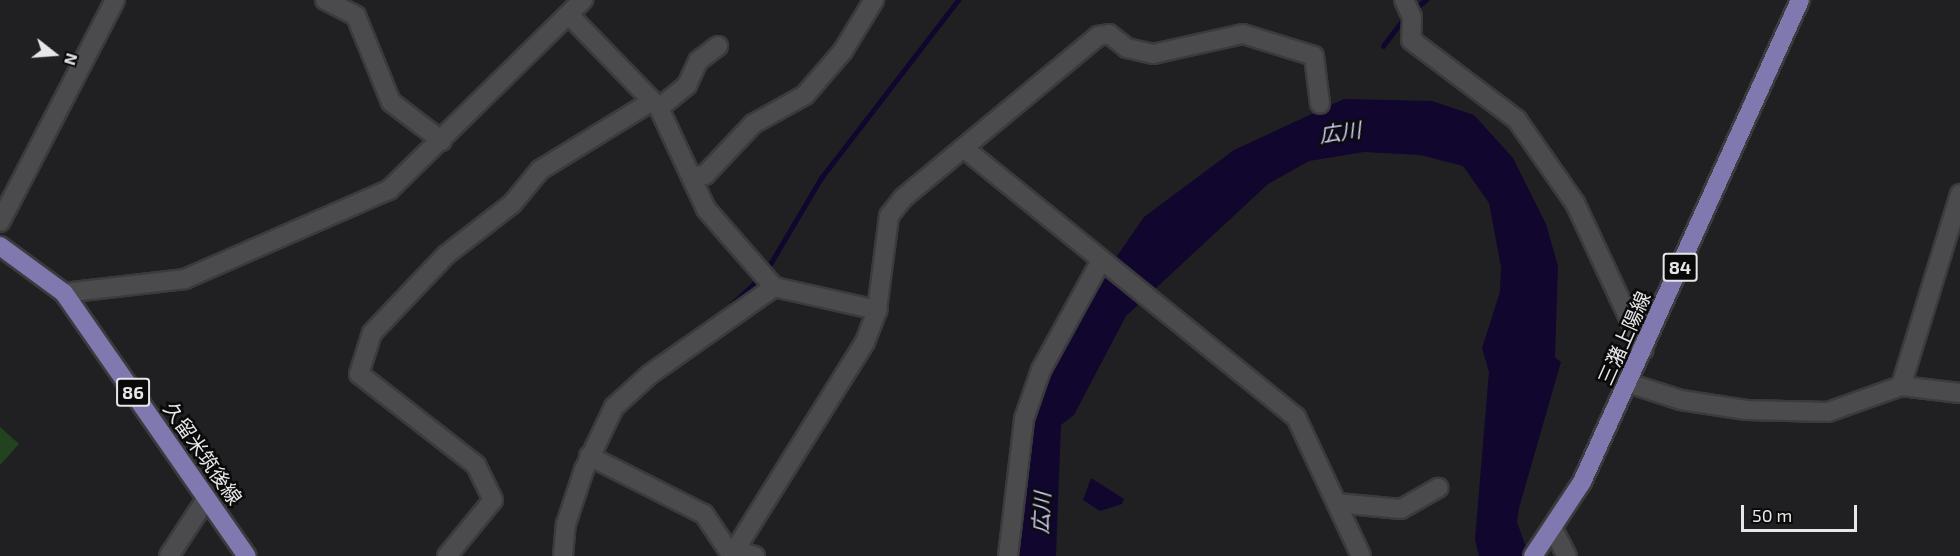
<!DOCTYPE html>
<meta charset="utf-8">
<style>
body{margin:0}
#map{position:relative;width:1960px;height:556px;overflow:hidden;background:#202022;font-family:"Exo 2","Noto Sans JP",sans-serif}
div>[style]{position:absolute}
[style*='--x']{left:calc(var(--x)*1px);top:calc(var(--y)*1px);width:calc(var(--w)*1px);rotate:calc(var(--a)*1deg)}
.water>*{inset:0;background:#11062e}
.stream>*{height:4.5px;margin:-2.25px;padding:0 2.25px;transform-origin:2.25px;border-radius:2.25px;background:#11062e}
.building>*{inset:0;background:#21441e}
.roads{filter:drop-shadow(2px 0 #3b3b3d) drop-shadow(-2px 0 #3b3b3d) drop-shadow(0 2px #3b3b3d) drop-shadow(0 -2px #3b3b3d)}
.minor>*{height:18px;margin:-9px;padding:0 9px;transform-origin:9px;border-radius:9px;background:#4b4b4e}
.major>*{height:18px;margin:-9px;padding:0 9px;transform-origin:9px;border-radius:9px;background:#8079af}
span{translate:-50% -50%;white-space:nowrap;text-align:center;line-height:1.15;-webkit-text-stroke:5px #0a0a0b;paint-order:stroke}
.shield-label span{padding:2px 4px;background:#0a0a0b;border:2px solid;border-radius:4px;-webkit-text-stroke-width:0}
.shield-label{font-size:18px;color:#e7e7e9;font-weight:700}
.street-label{font-size:20px;color:#e7e7e9}
.water-label{font-size:21px;color:#cfcbf9;font-style:italic}
.north{position:absolute;left:24px;top:24px;width:60px;height:60px;-webkit-text-stroke:4px #0a0a0b;paint-order:stroke;rotate:107deg;font-size:16px;font-weight:700;line-height:24px;text-align:center;color:#e7e7e9}
.north::after{content:'';display:block;margin:auto;width:21px;height:27px;background:#e7e7e9;clip-path:polygon(50% 0,100% 100%,50% 72%,0 100%)}
.scale{position:absolute;left:1741px;top:505px;width:116px;height:27px;box-sizing:border-box;border:3px solid #e7e7e9;border-top:0;padding-left:8px;font-size:18px;line-height:21px;white-space:nowrap;color:#e7e7e9;-webkit-text-stroke:4px #0a0a0b;paint-order:stroke}
</style>
<div id="map">
<div class="water">
<div style="clip-path:polygon(1344px 99px,1432px 101px,1474px 115px,1513px 158px,1546px 224px,1558px 266px,1555px 357px,1561px 362px,1519px 508px,1517px 522px,1529px 556px,1479px 556px,1475px 540px,1489px 372px,1482px 348px,1500px 292px,1501px 267px,1489px 203px,1463px 166px,1420px 155px,1364px 152px,1309px 161px,1268px 184px,1126px 316px,1074px 415px,1061px 425px,1056px 556px,1017px 556px,1038px 402px,1083px 305px,1144px 217px,1234px 150px)"></div>
<div style="clip-path:polygon(1091px 478px,1124px 499px,1122px 504px,1100px 511px,1083px 500px)"></div>
</div>
<div class="stream">
<div style="--x:1413;--y:10;--w:16;--a:-38"></div>
<div style="--x:1383;--y:46;--w:39;--a:-53"></div>
<div style="--x:766;--y:271;--w:108;--a:-59.4"></div>
<div style="--x:821;--y:178;--w:225;--a:-52.4"></div>
<div style="--x:718;--y:317;--w:57;--a:-42.9"></div>
<div style="--x:614;--y:396;--w:30;--a:-42"></div>
<div style="--x:575;--y:470;--w:72;--a:-64.5"></div>
</div>
<div class="building">
<div style="clip-path:polygon(0 427px,19px 444px,0 465px)"></div>
</div>
<div class="roads">
<div class="minor">
<div style="--x:325;--y:0;--w:35;--a:27"></div>
<div style="--x:356;--y:16;--w:93;--a:67.9"></div>
<div style="--x:391;--y:102;--w:64;--a:37.4"></div>
<div style="--x:1404;--y:0;--w:19;--a:65"></div>
<div style="--x:1412;--y:17;--w:23;--a:92"></div>
<div style="--x:1411;--y:40;--w:133;--a:37"></div>
<div style="--x:1517;--y:120;--w:101;--a:55.1"></div>
<div style="--x:1575;--y:203;--w:162;--a:64.9"></div>
<div style="--x:569;--y:15;--w:129;--a:45.9"></div>
<div style="--x:659;--y:108;--w:111;--a:65"></div>
<div style="--x:706;--y:209;--w:103;--a:48.9"></div>
<div style="--x:774;--y:287;--w:106;--a:12.6"></div>
<div style="--x:659;--y:108;--w:36;--a:-39"></div>
<div style="--x:687;--y:85;--w:26;--a:-65"></div>
<div style="--x:698;--y:61;--w:25;--a:-37"></div>
<div style="--x:966;--y:150;--w:424;--a:39"></div>
<div style="--x:1296;--y:417;--w:153;--a:64.9"></div>
<div style="--x:692;--y:176;--w:13;--a:-4"></div>
<div style="--x:705;--y:175;--w:70;--a:-46.7"></div>
<div style="--x:753;--y:124;--w:60;--a:-29.1"></div>
<div style="--x:805;--y:95;--w:58;--a:-49.2"></div>
<div style="--x:843;--y:51;--w:60;--a:-58.7"></div>
<div style="--x:0;--y:222;--w:250;--a:-62.6"></div>
<div style="--x:64;--y:293;--w:122;--a:-6.6"></div>
<div style="--x:185;--y:279;--w:223;--a:-23.6"></div>
<div style="--x:389;--y:190;--w:272;--a:-44.4"></div>
<div style="--x:1628;--y:383;--w:56;--a:17.8"></div>
<div style="--x:1681;--y:400;--w:66;--a:8.7"></div>
<div style="--x:1746;--y:410;--w:82;--a:1.4"></div>
<div style="--x:1828;--y:412;--w:77;--a:-19.6"></div>
<div style="--x:1901;--y:386;--w:59;--a:6.8"></div>
<div style="--x:1901;--y:386;--w:201;--a:-72.9"></div>
<div style="--x:589;--y:456;--w:129;--a:26.8"></div>
<div style="--x:704;--y:514;--w:50;--a:56.3"></div>
<div style="--x:1337;--y:503;--w:64;--a:5.4"></div>
<div style="--x:1401;--y:509;--w:43;--a:-29.6"></div>
<div style="--x:1554;--y:531;--w:28;--a:63"></div>
<div style="--x:735;--y:550;--w:21;--a:17"></div>
<div style="--x:732;--y:555;--w:251;--a:-58"></div>
<div style="--x:865;--y:342;--w:34;--a:-69"></div>
<div style="--x:877;--y:310;--w:95;--a:-82.7"></div>
<div style="--x:889;--y:216;--w:23;--a:-52"></div>
<div style="--x:903;--y:198;--w:254;--a:-39.7"></div>
<div style="--x:1098;--y:36;--w:11;--a:-10"></div>
<div style="--x:1109;--y:34;--w:23;--a:38"></div>
<div style="--x:1127;--y:48;--w:27;--a:13"></div>
<div style="--x:1153;--y:54;--w:92;--a:-12.5"></div>
<div style="--x:1243;--y:34;--w:74;--a:17.2"></div>
<div style="--x:1314;--y:56;--w:48;--a:82.9"></div>
<div style="--x:169;--y:556;--w:69;--a:-56.8"></div>
<div style="--x:447;--y:556;--w:72;--a:-50.6"></div>
<div style="--x:493;--y:500;--w:39;--a:-116"></div>
<div style="--x:476;--y:465;--w:148;--a:-142.1"></div>
<div style="--x:359;--y:374;--w:43;--a:-72.4"></div>
<div style="--x:372;--y:333;--w:108;--a:-46.5"></div>
<div style="--x:446;--y:255;--w:83;--a:-37.7"></div>
<div style="--x:512;--y:204;--w:44;--a:-50.5"></div>
<div style="--x:540;--y:170;--w:132;--a:-31.6"></div>
<div style="--x:563;--y:556;--w:32;--a:-85"></div>
<div style="--x:566;--y:524;--w:57;--a:-71.6"></div>
<div style="--x:584;--y:470;--w:70;--a:-64.5"></div>
<div style="--x:614;--y:407;--w:47;--a:-42.4"></div>
<div style="--x:649;--y:375;--w:153;--a:-35.1"></div>
<div style="--x:1008;--y:556;--w:138;--a:-83.3"></div>
<div style="--x:1024;--y:419;--w:52;--a:-70.9"></div>
<div style="--x:1041;--y:370;--w:124;--a:-61.2"></div>
</div>
<div class="major">
<div style="--x:0;--y:246;--w:79;--a:36.3"></div>
<div style="--x:64;--y:293;--w:320;--a:55.2"></div>
<div style="--x:1533;--y:556;--w:89;--a:-56.5"></div>
<div style="--x:1582;--y:482;--w:529;--a:-65.66"></div>
</div>
</div>
<div class="shield-label">
<span style="left:1680px;top:267px">84</span>
<span style="left:133px;top:392px">86</span>
</div>
<div class="street-label">
<span style="left:1624px;top:338px;rotate:-66deg">三潴上陽線</span>
<span style="left:203px;top:453px;rotate:55deg">久留米筑後線</span>
</div>
<div class="water-label">
<span style="left:1340px;top:132px;rotate:-8deg">広川</span>
<span style="left:1041px;top:513px;rotate:-87deg">広川</span>
</div>
<div class="north">N</div>
<div class="scale">50 m</div>
</div>
